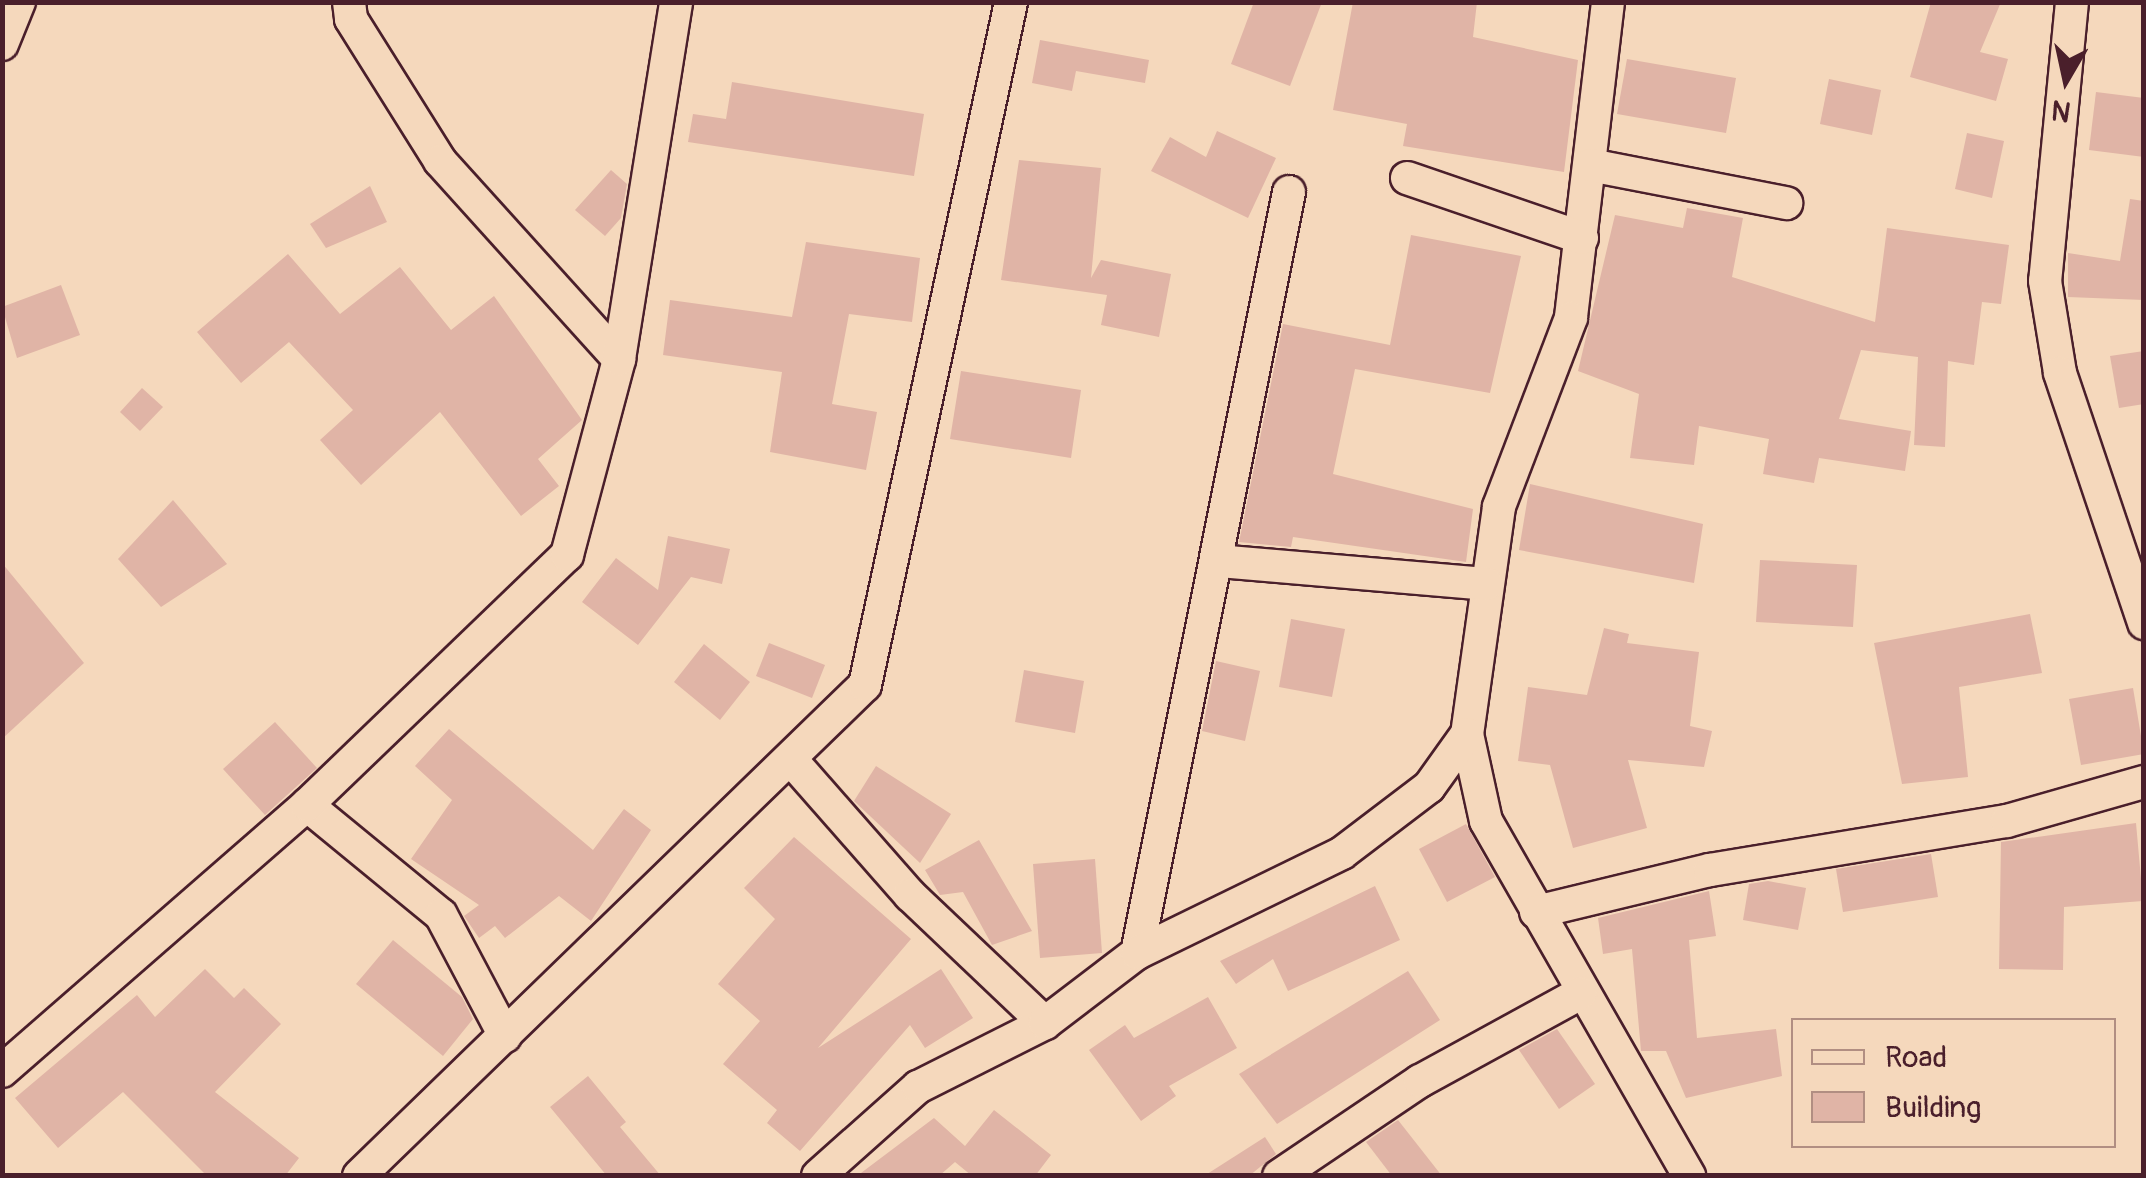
<!DOCTYPE html>
<style>
body{margin:0}
#map{position:relative;width:2146px;height:1178px;overflow:hidden;background:#f5d8bc;font-family:Pangolin,sans-serif}
div>[style]{position:absolute}
[style*='--x']{left:calc(var(--x)*1px);top:calc(var(--y)*1px);width:calc(var(--w)*1px);rotate:calc(var(--a)*1deg)}
.building>*{inset:0;background:#e0b4a6}
.roads{filter:drop-shadow(2px 0 #4a1f2b) drop-shadow(-2px 0 #4a1f2b) drop-shadow(0 2px #4a1f2b) drop-shadow(0 -2px #4a1f2b)}
.minor>*{height:32px;margin:-16px;padding:0 16px;transform-origin:16px;border-radius:16px;background:#f5d8bc}
span{translate:-50% -50%;white-space:nowrap;text-align:center;line-height:1.15;-webkit-text-stroke:9px #f5d8bc;paint-order:stroke}
.frame{position:absolute;inset:0;border:5px solid #4a1f2b;pointer-events:none}
.legend{position:absolute;left:1791px;top:1018px;width:325px;height:130px;box-sizing:border-box;background:#f5d8bc;border:2px solid #b18e82;margin:0;padding:12px 18px;list-style:none;font-size:30px;color:#4a1f2b}
.legend li{display:flex;align-items:center;gap:20px;height:50px}
.legend b{width:50px;border:2px solid #b18e82}
.north{position:absolute;left:2016px;top:30px;width:100px;height:100px;-webkit-text-stroke:8px #f5d8bc;paint-order:stroke;rotate:189deg;font-size:28px;font-weight:700;line-height:40px;text-align:center;color:#4a1f2b}
.north::after{content:'';display:block;margin:auto;width:35px;height:45px;background:#4a1f2b;clip-path:polygon(50% 0,100% 100%,50% 72%,0 100%)}
</style>
<div id="map">
<div class="building">
<div style="clip-path:polygon(1254px 2px,1322px 2px,1290px 86px,1231px 64px)"></div>
<div style="clip-path:polygon(1353px 2px,1477px 2px,1473px 37px,1578px 60px,1564px 172px,1403px 146px,1407px 124px,1333px 110px)"></div>
<div style="clip-path:polygon(1931px 2px,2001px 2px,1980px 52px,2008px 59px,1996px 101px,1910px 77px)"></div>
<div style="clip-path:polygon(1040px 40px,1149px 60px,1145px 83px,1076px 71px,1072px 91px,1032px 83px)"></div>
<div style="clip-path:polygon(1627px 59px,1736px 78px,1726px 133px,1617px 114px)"></div>
<div style="clip-path:polygon(1829px 79px,1881px 90px,1872px 135px,1820px 124px)"></div>
<div style="clip-path:polygon(732px 82px,924px 114px,914px 176px,688px 142px,693px 114px,726px 119px)"></div>
<div style="clip-path:polygon(2096px 92px,2144px 98px,2144px 157px,2089px 150px)"></div>
<div style="clip-path:polygon(1217px 131px,1276px 158px,1248px 218px,1151px 171px,1170px 137px,1206px 157px)"></div>
<div style="clip-path:polygon(1967px 133px,2004px 141px,1992px 198px,1955px 189px)"></div>
<div style="clip-path:polygon(1019px 160px,1101px 168px,1091px 278px,1101px 260px,1171px 274px,1159px 337px,1101px 325px,1107px 295px,1001px 280px)"></div>
<div style="clip-path:polygon(611px 170px,627px 184px,621px 218px,605px 236px,575px 210px)"></div>
<div style="clip-path:polygon(370px 186px,387px 222px,326px 248px,310px 224px)"></div>
<div style="clip-path:polygon(2130px 199px,2144px 201px,2144px 300px,2068px 297px,2068px 253px,2120px 261px)"></div>
<div style="clip-path:polygon(1687px 208px,1743px 218px,1732px 277px,1875px 322px,1887px 228px,2009px 245px,2001px 304px,1982px 302px,1974px 365px,1948px 361px,1945px 447px,1914px 445px,1918px 357px,1861px 350px,1839px 419px,1911px 431px,1905px 471px,1819px 458px,1814px 483px,1763px 474px,1769px 439px,1699px 426px,1694px 465px,1630px 458px,1639px 394px,1578px 371px,1615px 215px,1683px 228px)"></div>
<div style="clip-path:polygon(1411px 235px,1521px 256px,1490px 393px,1355px 369px,1333px 474px,1473px 509px,1466px 562px,1293px 537px,1291px 547px,1239px 542px,1283px 324px,1390px 345px)"></div>
<div style="clip-path:polygon(806px 242px,920px 258px,912px 322px,849px 314px,832px 404px,877px 412px,866px 470px,770px 452px,782px 372px,663px 355px,670px 300px,792px 317px)"></div>
<div style="clip-path:polygon(288px 254px,340px 314px,400px 267px,451px 330px,494px 296px,582px 420px,538px 459px,559px 486px,521px 516px,440px 412px,361px 485px,320px 440px,353px 410px,289px 342px,241px 383px,197px 332px)"></div>
<div style="clip-path:polygon(61px 285px,80px 335px,17px 358px,2px 307px)"></div>
<div style="clip-path:polygon(2144px 351px,2144px 404px,2119px 408px,2110px 356px)"></div>
<div style="clip-path:polygon(961px 371px,1081px 390px,1071px 458px,950px 439px)"></div>
<div style="clip-path:polygon(142px 388px,163px 407px,140px 431px,120px 412px)"></div>
<div style="clip-path:polygon(1530px 484px,1703px 524px,1694px 583px,1519px 550px)"></div>
<div style="clip-path:polygon(173px 500px,227px 564px,161px 607px,118px 559px)"></div>
<div style="clip-path:polygon(668px 536px,730px 549px,722px 584px,691px 577px,638px 645px,582px 602px,616px 558px,658px 590px)"></div>
<div style="clip-path:polygon(1760px 560px,1857px 565px,1853px 627px,1756px 622px)"></div>
<div style="clip-path:polygon(2px 563px,84px 663px,2px 739px)"></div>
<div style="clip-path:polygon(2030px 614px,2042px 673px,1959px 687px,1968px 777px,1902px 784px,1874px 643px)"></div>
<div style="clip-path:polygon(1291px 619px,1345px 629px,1332px 697px,1279px 687px)"></div>
<div style="clip-path:polygon(1604px 628px,1629px 634px,1627px 643px,1699px 652px,1690px 726px,1712px 731px,1704px 767px,1628px 760px,1647px 828px,1573px 848px,1550px 765px,1518px 761px,1528px 687px,1587px 695px)"></div>
<div style="clip-path:polygon(769px 643px,825px 665px,812px 698px,756px 676px)"></div>
<div style="clip-path:polygon(704px 644px,750px 682px,720px 720px,674px 682px)"></div>
<div style="clip-path:polygon(1216px 661px,1260px 671px,1245px 741px,1202px 731px)"></div>
<div style="clip-path:polygon(1024px 670px,1084px 681px,1075px 733px,1015px 722px)"></div>
<div style="clip-path:polygon(2133px 688px,2144px 754px,2081px 765px,2069px 699px)"></div>
<div style="clip-path:polygon(275px 722px,317px 768px,265px 815px,223px 769px)"></div>
<div style="clip-path:polygon(449px 729px,593px 850px,624px 809px,651px 830px,591px 921px,559px 896px,505px 938px,495px 926px,479px 938px,464px 916px,479px 905px,411px 859px,452px 800px,415px 766px)"></div>
<div style="clip-path:polygon(876px 766px,951px 814px,920px 863px,854px 801px)"></div>
<div style="clip-path:polygon(2136px 823px,2143px 901px,2064px 907px,2063px 970px,1999px 969px,2001px 842px)"></div>
<div style="clip-path:polygon(1466px 824px,1495px 877px,1447px 902px,1419px 849px)"></div>
<div style="clip-path:polygon(794px 837px,911px 939px,818px 1048px,941px 969px,973px 1018px,925px 1048px,910px 1025px,800px 1151px,767px 1123px,777px 1110px,723px 1064px,760px 1021px,718px 984px,775px 919px,744px 888px)"></div>
<div style="clip-path:polygon(979px 840px,1032px 931px,992px 945px,963px 892px,940px 895px,925px 870px)"></div>
<div style="clip-path:polygon(1931px 854px,1938px 897px,1843px 912px,1836px 869px)"></div>
<div style="clip-path:polygon(1095px 859px,1102px 953px,1040px 958px,1033px 864px)"></div>
<div style="clip-path:polygon(1768px 881px,1806px 888px,1798px 930px,1743px 920px,1749px 884px)"></div>
<div style="clip-path:polygon(1375px 886px,1400px 940px,1288px 991px,1273px 959px,1236px 984px,1220px 961px)"></div>
<div style="clip-path:polygon(1709px 891px,1716px 936px,1689px 940px,1697px 1038px,1776px 1029px,1782px 1076px,1686px 1098px,1666px 1051px,1641px 1051px,1632px 949px,1603px 954px,1598px 918px)"></div>
<div style="clip-path:polygon(393px 940px,462px 997px,473px 1019px,443px 1056px,356px 984px)"></div>
<div style="clip-path:polygon(205px 969px,234px 998px,244px 988px,281px 1024px,215px 1092px,299px 1158px,285px 1176px,207px 1176px,123px 1092px,58px 1148px,15px 1098px,137px 995px,155px 1017px)"></div>
<div style="clip-path:polygon(1408px 971px,1440px 1020px,1277px 1124px,1239px 1074px)"></div>
<div style="clip-path:polygon(1208px 997px,1237px 1048px,1169px 1086px,1176px 1096px,1141px 1121px,1089px 1050px,1125px 1025px,1134px 1038px)"></div>
<div style="clip-path:polygon(1557px 1029px,1595px 1084px,1559px 1109px,1519px 1050px)"></div>
<div style="clip-path:polygon(588px 1076px,626px 1122px,620px 1127px,661px 1176px,607px 1176px,550px 1107px)"></div>
<div style="clip-path:polygon(994px 1110px,1051px 1155px,1035px 1176px,972px 1176px,955px 1162px,939px 1176px,857px 1176px,934px 1118px,965px 1146px)"></div>
<div style="clip-path:polygon(1398px 1120px,1442px 1176px,1392px 1176px,1366px 1142px)"></div>
<div style="clip-path:polygon(1265px 1137px,1276px 1154px,1249px 1176px,1204px 1176px)"></div>
</div>
<div class="roads">
<div class="minor">
<div style="--x:349;--y:2;--w:17;--a:83"></div>
<div style="--x:351;--y:19;--w:168;--a:57.9"></div>
<div style="--x:440;--y:161;--w:267;--a:47.9"></div>
<div style="--x:1608;--y:2;--w:318;--a:96.7"></div>
<div style="--x:1571;--y:318;--w:202;--a:110.9"></div>
<div style="--x:1499;--y:507;--w:229;--a:98"></div>
<div style="--x:1467;--y:734;--w:89;--a:77.7"></div>
<div style="--x:1486;--y:821;--w:409;--a:60.2"></div>
<div style="--x:2072;--y:2;--w:280;--a:95.5"></div>
<div style="--x:2045;--y:281;--w:93;--a:80.7"></div>
<div style="--x:2060;--y:373;--w:264;--a:71.4"></div>
<div style="--x:2;--y:44;--w:45;--a:-68"></div>
<div style="--x:1590;--y:165;--w:200;--a:11"></div>
<div style="--x:1407;--y:178;--w:185;--a:18.9"></div>
<div style="--x:1218;--y:561;--w:270;--a:4.9"></div>
<div style="--x:794;--y:763;--w:176;--a:48.7"></div>
<div style="--x:910;--y:895;--w:186;--a:43.5"></div>
<div style="--x:307;--y:805;--w:173;--a:39.4"></div>
<div style="--x:441;--y:915;--w:137;--a:62.1"></div>
<div style="--x:1536;--y:912;--w:179;--a:-13.6"></div>
<div style="--x:1710;--y:870;--w:301;--a:-9.4"></div>
<div style="--x:2007;--y:821;--w:142;--a:-15.9"></div>
<div style="--x:1137;--y:953;--w:776;--a:-78.7"></div>
<div style="--x:2;--y:1071;--w:405;--a:-41.1"></div>
<div style="--x:307;--y:805;--w:361;--a:-43.9"></div>
<div style="--x:567;--y:555;--w:203;--a:-75.1"></div>
<div style="--x:619;--y:359;--w:362;--a:-80.9"></div>
<div style="--x:359;--y:1176;--w:705;--a:-44.14"></div>
<div style="--x:865;--y:685;--w:698;--a:-77.93"></div>
<div style="--x:818;--y:1176;--w:134;--a:-41.7"></div>
<div style="--x:918;--y:1087;--w:142;--a:-26.7"></div>
<div style="--x:1045;--y:1023;--w:116;--a:-37.3"></div>
<div style="--x:1137;--y:953;--w:228;--a:-26"></div>
<div style="--x:1342;--y:853;--w:109;--a:-37.2"></div>
<div style="--x:1429;--y:787;--w:65;--a:-54.4"></div>
<div style="--x:1279;--y:1176;--w:170;--a:-34"></div>
<div style="--x:1420;--y:1081;--w:183;--a:-28.7"></div>
</div>
</div>
<div class="frame"></div>
<ul class="legend">
<li><b style="height:12px;background:#f5d8bc"></b>Road</li>
<li><b style="height:28px;background:#e0b4a6"></b>Building</li>
</ul>
<div class="north">N</div>
</div>
